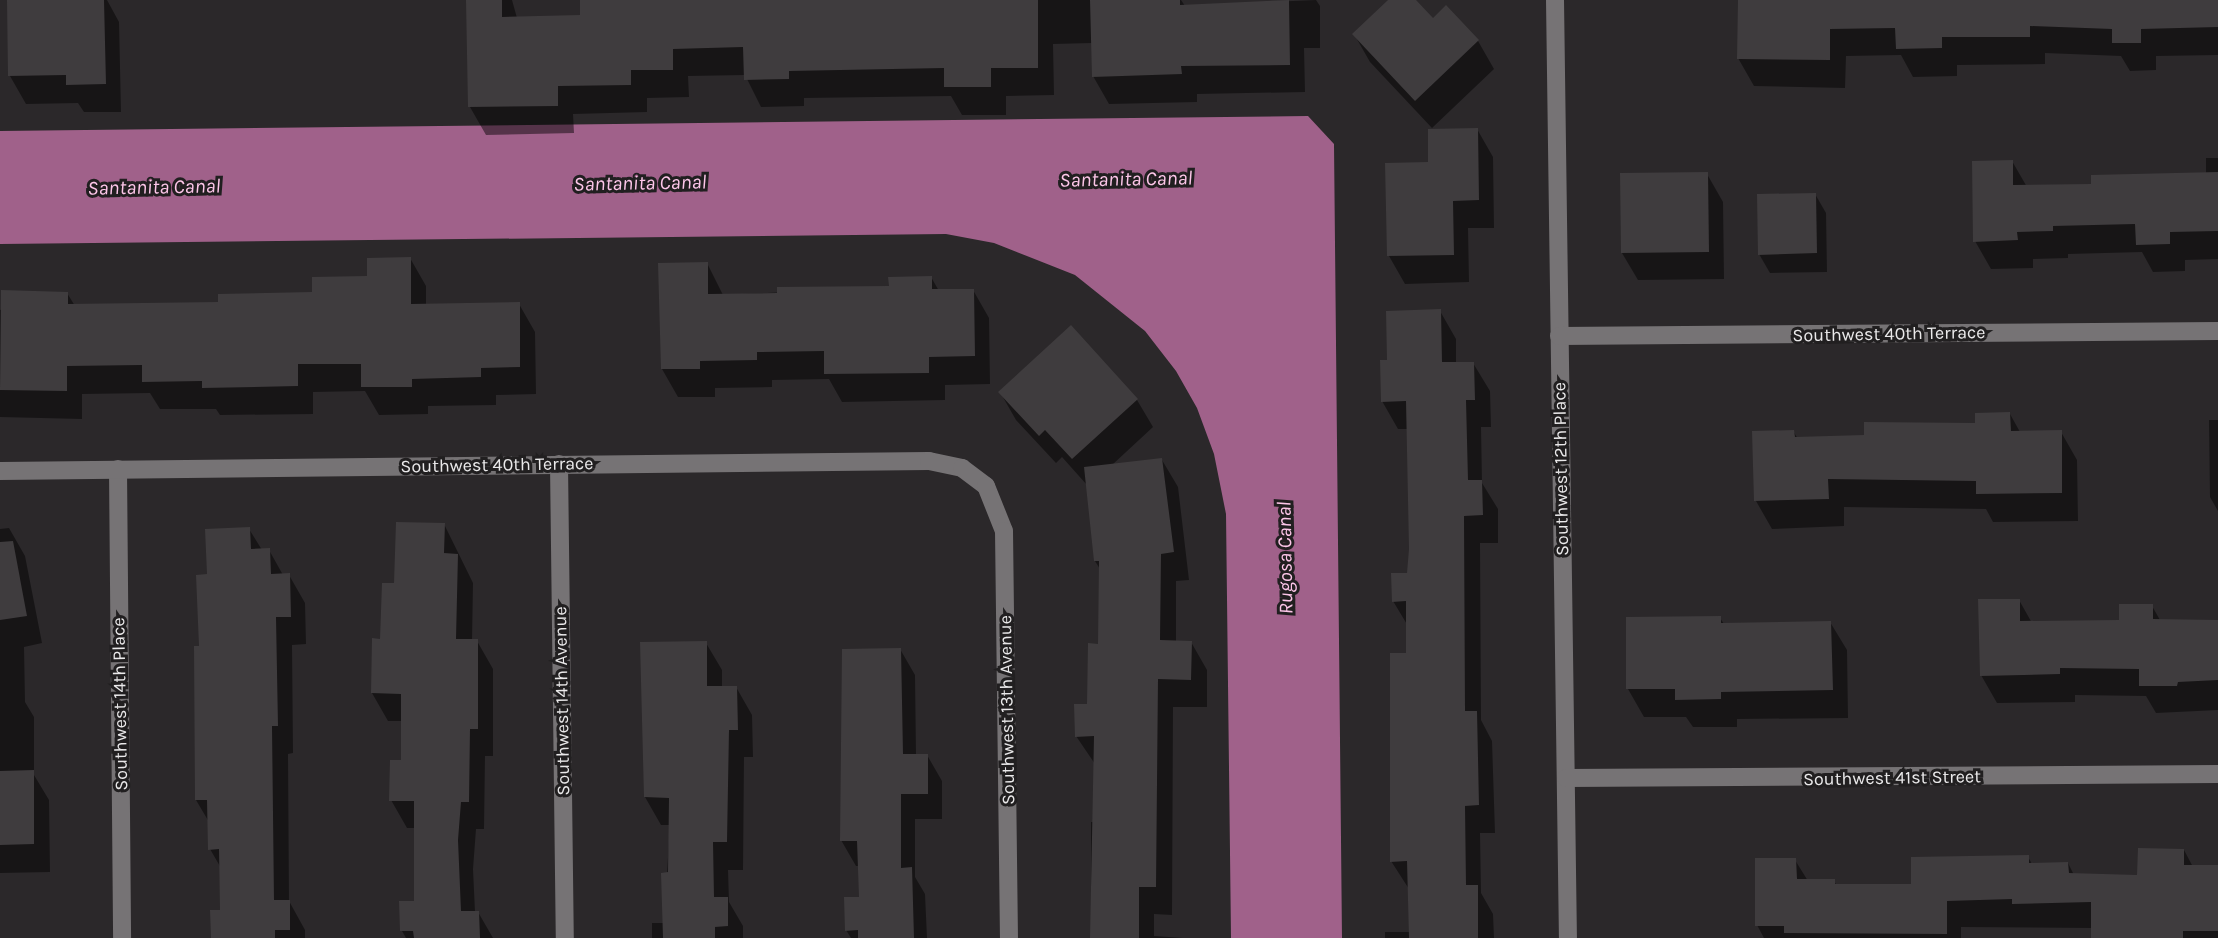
<!DOCTYPE html>
<style>
body{margin:0}
#map{position:relative;width:2218px;height:938px;overflow:hidden;background:#2b282a;font-family:Karla,sans-serif}
div>[style]{position:absolute}
[style*='--x']{left:calc(var(--x)*1px);top:calc(var(--y)*1px);width:calc(var(--w)*1px);rotate:calc(var(--a)*1deg)}
.water>*{inset:0;background:#a0618a}
.shadow>*{inset:0;background:#0007}
.building>*{inset:0;background:#3f3c3e}
.street>*{height:18px;margin:-9px;padding:0 9px;transform-origin:9px;border-radius:9px;background:#767375}
span{translate:-50% -50%;white-space:nowrap;text-align:center;line-height:1.15;-webkit-text-stroke:6px #211f20;paint-order:stroke}
.street-label{font-size:18px;color:#eae9ea}
.water-label{font-size:20px;color:#fdc6e9;font-style:italic}
</style>
<div id="map">
<div class="water">
<div style="clip-path:polygon(1308px 116px,1334px 144px,1342px 938px,1231px 938px,1226px 514px,1214px 454px,1197px 408px,1176px 371px,1145px 331px,1075px 275px,994px 243px,946px 234px,0 244px,0 131px)"></div>
</div>
<div class="shadow">
<div style="clip-path:polygon(8px 0,107px 0,119px 22px,121px 112px,84px 112px,78px 103px,26px 104px,10px 76px)"></div>
<div style="clip-path:polygon(467px 0,512px 0,517px 18px,582px 17px,582px 0,1181px 0,1185px 6px,1316px 0,1320px 6px,1320px 48px,1304px 48px,1305px 92px,1197px 94px,1197px 102px,1109px 104px,1093px 76px,1092px 43px,1053px 44px,1054px 95px,1006px 96px,1006px 115px,962px 115px,951px 96px,804px 98px,804px 106px,761px 107px,745px 75px,688px 76px,689px 97px,647px 98px,647px 112px,573px 114px,574px 133px,486px 135px,470px 107px)"></div>
<div style="clip-path:polygon(1390px 0,1414px 0,1433px 20px,1446px 7px,1478px 41px,1494px 69px,1432px 128px,1370px 62px,1354px 34px)"></div>
<div style="clip-path:polygon(1739px 0,2218px 0,2218px 55px,2156px 56px,2156px 70px,2130px 71px,2121px 56px,2045px 53px,2045px 64px,1957px 65px,1957px 76px,1913px 77px,1901px 55px,1846px 56px,1845px 88px,1754px 86px,1738px 58px)"></div>
<div style="clip-path:polygon(1477px 129px,1493px 157px,1494px 228px,1468px 228px,1469px 282px,1405px 284px,1389px 256px,1430px 164px)"></div>
<div style="clip-path:polygon(2206px 158px,2218px 158px,2218px 259px,2185px 260px,2185px 271px,2153px 272px,2142px 252px,2068px 254px,2068px 258px,2033px 259px,2033px 268px,1991px 269px,1975px 241px,2012px 161px,2027px 187px,2093px 186px,2206px 174px)"></div>
<div style="clip-path:polygon(1707px 174px,1723px 202px,1724px 279px,1638px 280px,1622px 253px)"></div>
<div style="clip-path:polygon(1815px 194px,1826px 213px,1827px 272px,1770px 273px,1759px 254px)"></div>
<div style="clip-path:polygon(410px 258px,426px 286px,426px 305px,519px 304px,535px 332px,536px 394px,496px 395px,496px 405px,428px 406px,428px 414px,379px 415px,365px 391px,313px 392px,313px 414px,220px 415px,216px 409px,160px 409px,150px 393px,82px 394px,82px 419px,0 417px,0 310px,67px 293px,75px 306px,220px 303px,314px 294px,369px 277px)"></div>
<div style="clip-path:polygon(707px 263px,723px 295px,890px 287px,931px 277px,939px 291px,973px 290px,989px 318px,990px 384px,945px 385px,945px 400px,842px 402px,829px 379px,772px 380px,772px 387px,715px 388px,715px 397px,678px 397px,662px 369px,660px 264px)"></div>
<div style="clip-path:polygon(1440px 311px,1456px 339px,1456px 363px,1473px 363px,1490px 391px,1491px 427px,1481px 427px,1482px 483px,1498px 509px,1498px 543px,1480px 543px,1481px 720px,1492px 741px,1495px 833px,1480px 833px,1481px 893px,1493px 914px,1494px 938px,1385px 938px,1385px 932px,1410px 932px,1409px 889px,1391px 861px,1408px 654px,1408px 626px,1393px 601px,1408px 574px,1410px 549px,1408px 429px,1398px 429px,1382px 401px,1389px 361px)"></div>
<div style="clip-path:polygon(1000px 392px,1137px 400px,1153px 427px,1112px 465px,1162px 460px,1178px 487px,1189px 580px,1176px 581px,1176px 642px,1191px 642px,1207px 670px,1207px 707px,1173px 707px,1172px 915px,1154px 914px,1154px 936px,1183px 938px,1091px 938px,1091px 822px,1096px 822px,1095px 764px,1076px 736px,1089px 705px,1099px 645px,1100px 569px,1095px 561px,1087px 485px,1062px 457px,1056px 463px,1016px 420px)"></div>
<div style="clip-path:polygon(2010px 414px,2020px 432px,2061px 432px,2077px 460px,2078px 521px,1993px 522px,1986px 509px,1844px 507px,1844px 526px,1772px 529px,1756px 501px,1793px 431px,1798px 439px,1866px 436px,1977px 424px)"></div>
<div style="clip-path:polygon(2209px 420px,2218px 420px,2218px 511px,2210px 497px)"></div>
<div style="clip-path:polygon(444px 524px,473px 583px,472px 641px,477px 641px,493px 669px,493px 756px,485px 756px,484px 829px,476px 829px,473px 869px,475px 912px,478px 912px,493px 938px,406px 938px,402px 931px,416px 902px,415px 828px,407px 828px,391px 800px,402px 762px,402px 721px,388px 721px,372px 693px,396px 585px)"></div>
<div style="clip-path:polygon(9px 528px,25px 556px,42px 643px,24px 647px,25px 702px,34px 717px,34px 775px,49px 800px,50px 872px,0 873px,0 529px)"></div>
<div style="clip-path:polygon(249px 529px,262px 550px,269px 550px,283px 575px,289px 575px,305px 603px,306px 644px,292px 645px,293px 753px,288px 754px,289px 901px,305px 930px,305px 938px,213px 938px,221px 912px,221px 868px,210px 849px,209px 822px,196px 800px,200px 647px,208px 576px)"></div>
<div style="clip-path:polygon(2019px 600px,2032px 623px,2120px 621px,2152px 606px,2160px 620px,2218px 620px,2218px 710px,2156px 713px,2146px 696px,2075px 695px,2075px 702px,1997px 703px,1981px 675px)"></div>
<div style="clip-path:polygon(1720px 618px,1724px 624px,1830px 622px,1847px 650px,1848px 718px,1737px 719px,1737px 727px,1693px 727px,1686px 717px,1644px 717px,1628px 689px,1627px 619px)"></div>
<div style="clip-path:polygon(706px 643px,722px 670px,722px 687px,736px 687px,752px 715px,753px 757px,744px 757px,743px 870px,728px 870px,729px 902px,743px 926px,743px 938px,652px 938px,652px 923px,664px 923px,670px 825px,661px 825px,645px 797px)"></div>
<div style="clip-path:polygon(900px 649px,915px 675px,916px 755px,927px 755px,942px 781px,942px 819px,915px 819px,915px 877px,925px 894px,927px 938px,851px 938px,846px 930px,861px 898px,860px 866px,856px 866px,841px 840px)"></div>
<div style="clip-path:polygon(2184px 850px,2193px 867px,2218px 866px,2218px 938px,2092px 938px,2092px 928px,1961px 927px,1961px 938px,1764px 938px,1757px 925px,1795px 860px,1808px 881px,1834px 881px,1837px 886px,1913px 885px,2028px 857px,2032px 864px,2068px 863px,2074px 875px,2139px 876px)"></div>
</div>
<div class="building">
<div style="clip-path:polygon(7px 0,104px 0,106px 84px,66px 85px,66px 75px,8px 76px)"></div>
<div style="clip-path:polygon(466px 0,502px 0,502px 17px,580px 15px,580px 0,1038px 0,1038px 68px,991px 68px,991px 87px,944px 87px,944px 68px,789px 71px,789px 79px,744px 80px,743px 47px,673px 49px,673px 70px,631px 70px,631px 85px,558px 86px,558px 106px,468px 107px)"></div>
<div style="clip-path:polygon(1090px 0,1180px 0,1180px 5px,1289px 0,1290px 65px,1181px 66px,1182px 74px,1092px 77px)"></div>
<div style="clip-path:polygon(1388px 0,1416px 0,1433px 18px,1446px 5px,1479px 40px,1415px 101px,1352px 34px)"></div>
<div style="clip-path:polygon(1738px 0,2218px 0,2218px 27px,2141px 29px,2141px 43px,2112px 43px,2112px 29px,2030px 26px,2030px 37px,1942px 37px,1942px 48px,1896px 49px,1895px 28px,1830px 29px,1830px 60px,1737px 59px)"></div>
<div style="clip-path:polygon(1478px 128px,1479px 200px,1453px 201px,1454px 255px,1387px 256px,1385px 163px,1428px 162px,1428px 129px)"></div>
<div style="clip-path:polygon(2013px 160px,2013px 185px,2091px 184px,2091px 175px,2218px 172px,2218px 231px,2170px 232px,2170px 244px,2136px 245px,2135px 224px,2053px 226px,2053px 231px,2017px 232px,2018px 240px,1973px 242px,1972px 161px)"></div>
<div style="clip-path:polygon(1708px 172px,1709px 252px,1621px 253px,1620px 173px)"></div>
<div style="clip-path:polygon(1816px 193px,1817px 253px,1758px 255px,1757px 194px)"></div>
<div style="clip-path:polygon(411px 257px,411px 304px,520px 302px,520px 367px,481px 368px,481px 377px,412px 379px,412px 387px,361px 387px,361px 364px,298px 364px,298px 386px,202px 388px,202px 381px,142px 382px,142px 365px,67px 366px,67px 391px,0 390px,1px 290px,68px 292px,68px 304px,218px 302px,218px 294px,312px 292px,312px 277px,367px 276px,367px 258px)"></div>
<div style="clip-path:polygon(708px 262px,708px 294px,777px 293px,777px 287px,889px 286px,888px 277px,932px 276px,932px 289px,974px 289px,975px 356px,929px 357px,929px 373px,824px 374px,824px 351px,757px 352px,757px 360px,700px 361px,700px 369px,661px 369px,658px 263px)"></div>
<div style="clip-path:polygon(1441px 309px,1442px 362px,1474px 362px,1475px 400px,1466px 400px,1468px 480px,1482px 480px,1483px 515px,1464px 516px,1465px 711px,1477px 711px,1479px 805px,1465px 806px,1466px 885px,1478px 885px,1478px 938px,1409px 938px,1407px 861px,1390px 862px,1390px 653px,1406px 653px,1406px 601px,1392px 602px,1391px 573px,1407px 573px,1409px 549px,1406px 401px,1381px 402px,1380px 360px,1387px 360px,1386px 311px)"></div>
<div style="clip-path:polygon(1071px 325px,1138px 399px,1072px 459px,1045px 430px,1039px 436px,998px 392px)"></div>
<div style="clip-path:polygon(2010px 412px,2011px 431px,2062px 430px,2062px 493px,1976px 494px,1976px 481px,1828px 479px,1829px 499px,1754px 501px,1752px 431px,1794px 430px,1795px 437px,1864px 435px,1864px 422px,1975px 423px,1975px 413px)"></div>
<div style="clip-path:polygon(1162px 458px,1174px 552px,1161px 554px,1160px 640px,1192px 641px,1191px 680px,1158px 679px,1156px 887px,1139px 887px,1139px 938px,1090px 938px,1094px 736px,1075px 737px,1074px 704px,1087px 704px,1088px 643px,1098px 644px,1099px 561px,1094px 561px,1084px 467px)"></div>
<div style="clip-path:polygon(396px 522px,445px 523px,444px 553px,458px 554px,456px 639px,478px 639px,478px 729px,470px 729px,469px 802px,461px 802px,458px 840px,461px 911px,479px 911px,480px 938px,414px 938px,413px 931px,400px 931px,399px 901px,414px 901px,414px 801px,389px 801px,390px 760px,401px 760px,401px 694px,371px 693px,372px 638px,380px 639px,382px 583px,394px 583px)"></div>
<div style="clip-path:polygon(250px 527px,251px 549px,270px 548px,271px 574px,290px 573px,291px 617px,276px 617px,278px 726px,272px 726px,274px 900px,290px 900px,290px 930px,275px 930px,275px 938px,211px 938px,210px 910px,220px 910px,219px 849px,208px 850px,207px 800px,195px 800px,194px 646px,199px 646px,196px 575px,207px 574px,205px 529px)"></div>
<div style="clip-path:polygon(13px 541px,27px 616px,0 620px,0 542px)"></div>
<div style="clip-path:polygon(1978px 599px,2020px 599px,2020px 621px,2119px 620px,2119px 604px,2153px 604px,2153px 619px,2218px 620px,2218px 680px,2178px 682px,2177px 686px,2139px 686px,2139px 669px,2060px 668px,2060px 674px,1980px 676px)"></div>
<div style="clip-path:polygon(1721px 616px,1721px 623px,1831px 621px,1833px 690px,1721px 692px,1721px 699px,1675px 700px,1675px 689px,1626px 689px,1626px 617px)"></div>
<div style="clip-path:polygon(707px 641px,707px 686px,737px 686px,738px 730px,729px 730px,727px 842px,713px 842px,714px 897px,728px 897px,728px 926px,715px 927px,715px 938px,663px 938px,661px 873px,668px 872px,669px 798px,644px 797px,640px 642px)"></div>
<div style="clip-path:polygon(901px 648px,903px 754px,928px 754px,928px 794px,901px 794px,901px 868px,912px 867px,914px 938px,858px 938px,858px 930px,845px 931px,844px 897px,859px 897px,857px 841px,840px 841px,842px 649px)"></div>
<div style="clip-path:polygon(34px 770px,34px 844px,0 845px,0 771px)"></div>
<div style="clip-path:polygon(2138px 848px,2184px 849px,2184px 865px,2218px 865px,2218px 931px,2183px 931px,2183px 938px,2091px 938px,2091px 902px,2012px 904px,2012px 899px,1947px 901px,1947px 934px,1784px 933px,1784px 926px,1755px 926px,1755px 858px,1796px 858px,1797px 879px,1835px 879px,1835px 884px,1911px 884px,1911px 857px,2029px 855px,2029px 863px,2068px 862px,2069px 873px,2137px 875px)"></div>
</div>
<div class="street">
<div style="--x:1555;--y:0;--w:938;--a:89.21"></div>
<div style="--x:1559;--y:336;--w:659;--a:-0.43"></div>
<div style="--x:559;--y:464;--w:474;--a:89.3"></div>
<div style="--x:118;--y:469;--w:469;--a:89.5"></div>
<div style="--x:0;--y:471;--w:929;--a:-0.62"></div>
<div style="--x:929;--y:461;--w:34;--a:12"></div>
<div style="--x:962;--y:468;--w:30;--a:37"></div>
<div style="--x:986;--y:486;--w:48;--a:68.2"></div>
<div style="--x:1004;--y:531;--w:407;--a:89.3"></div>
<div style="--x:1566;--y:778;--w:652;--a:-0.35"></div>
</div>
<div class="street-label">
<span style="left:1889px;top:334px;rotate:-1deg">Southwest 40th Terrace</span>
<span style="left:497px;top:465px;rotate:-1deg">Southwest 40th Terrace</span>
<span style="left:1561px;top:469px;rotate:-91deg">Southwest 12th Place</span>
<span style="left:562px;top:701px;rotate:-91deg">Southwest 14th Avenue</span>
<span style="left:120px;top:704px;rotate:-91deg">Southwest 14th Place</span>
<span style="left:1007px;top:710px;rotate:-91deg">Southwest 13th Avenue</span>
<span style="left:1892px;top:778px;rotate:-1deg">Southwest 41st Street</span>
</div>
<div class="water-label">
<span style="left:1126px;top:179px;rotate:-1deg">Santanita Canal</span>
<span style="left:640px;top:183px;rotate:-1deg">Santanita Canal</span>
<span style="left:154px;top:187px;rotate:-1deg">Santanita Canal</span>
<span style="left:1285px;top:558px;rotate:-91deg">Rugosa Canal</span>
</div>
</div>
